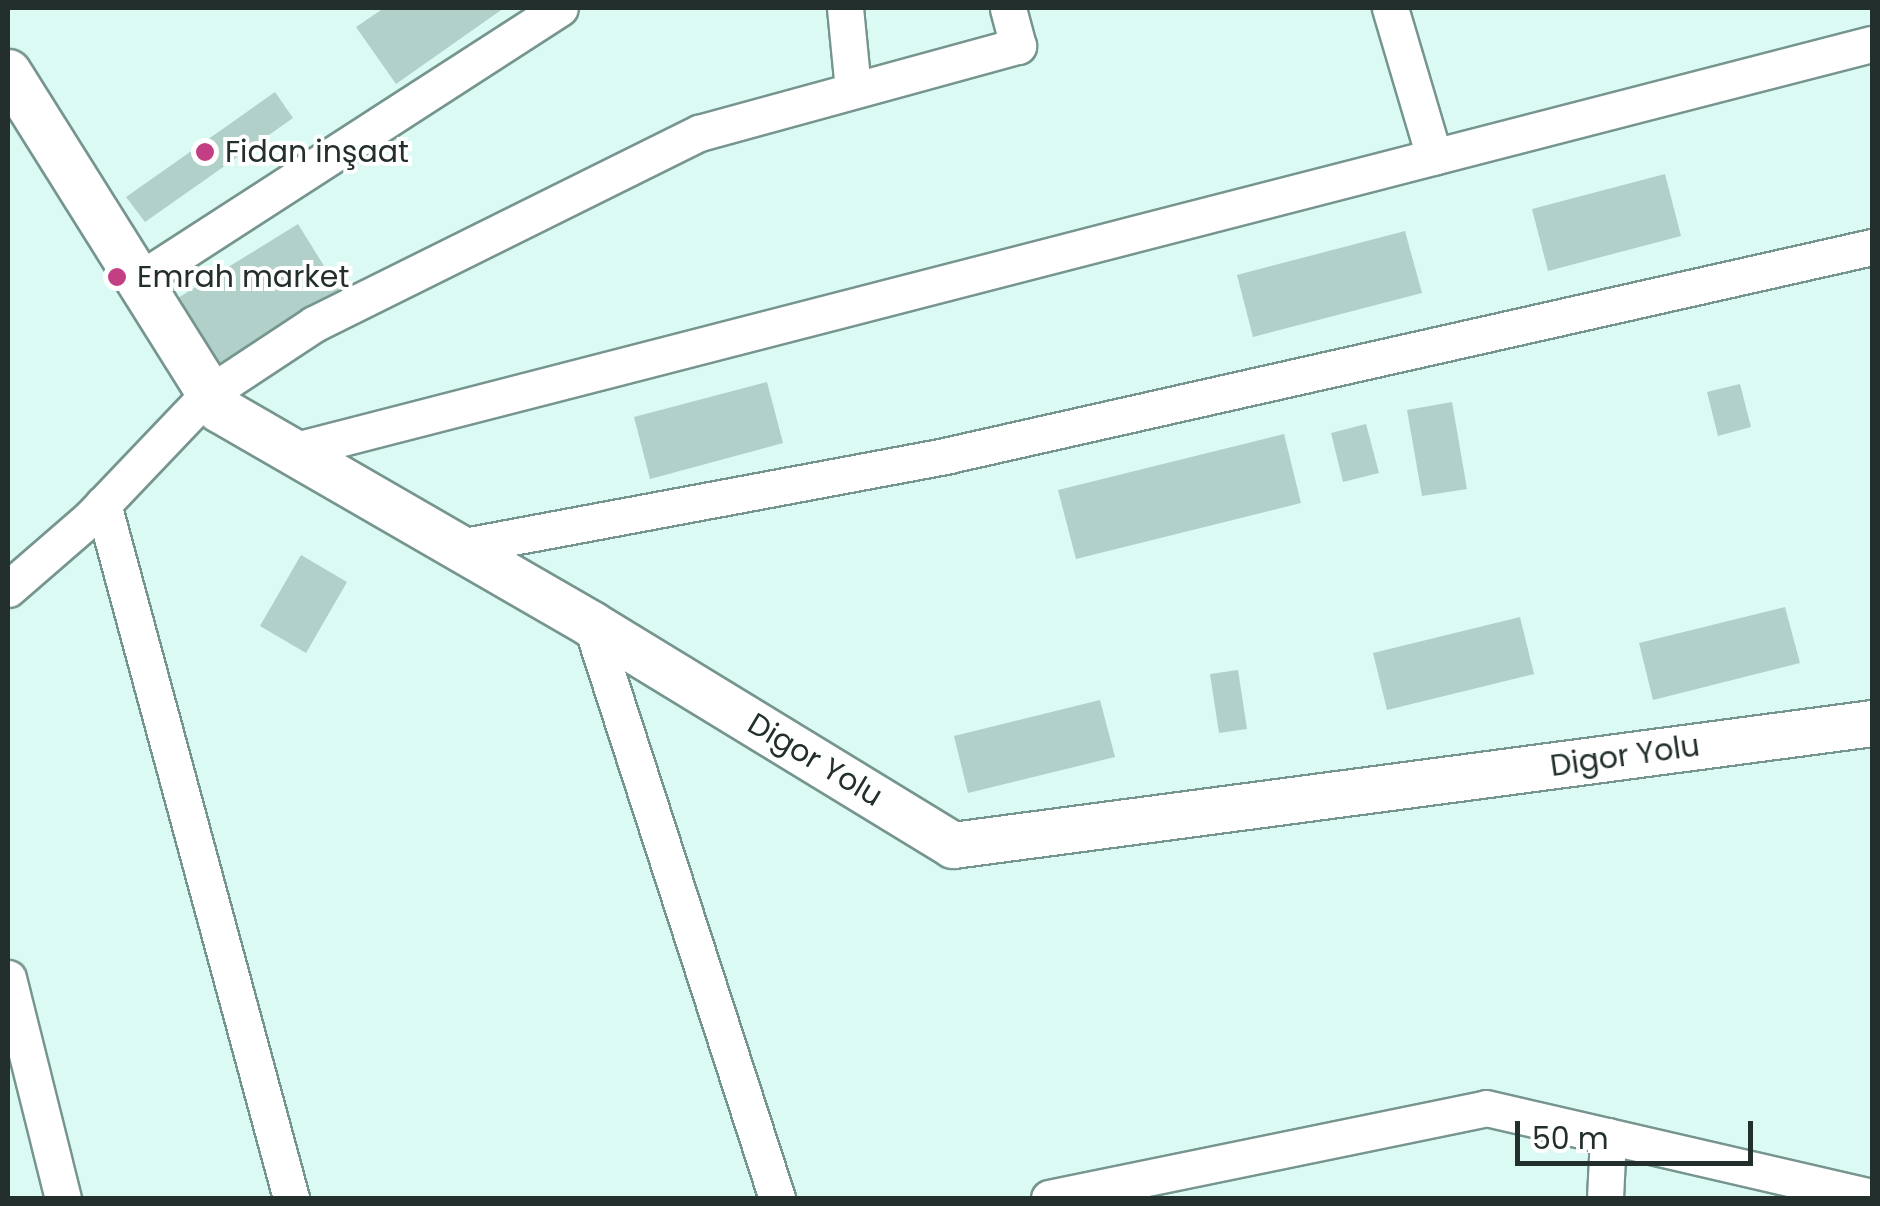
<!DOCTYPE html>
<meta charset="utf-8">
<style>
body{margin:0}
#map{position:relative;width:1880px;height:1206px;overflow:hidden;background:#dbfaf4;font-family:Poppins,sans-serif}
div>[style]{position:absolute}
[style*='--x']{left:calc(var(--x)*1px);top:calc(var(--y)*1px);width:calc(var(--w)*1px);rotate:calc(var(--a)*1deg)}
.building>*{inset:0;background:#b1d0ca}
.roads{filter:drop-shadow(2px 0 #77958f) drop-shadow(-2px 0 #77958f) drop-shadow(0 2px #77958f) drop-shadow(0 -2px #77958f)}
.minor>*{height:35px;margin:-17.5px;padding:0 17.5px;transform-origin:17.5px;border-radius:17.5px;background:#fff}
.major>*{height:45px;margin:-22.5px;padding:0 22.5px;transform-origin:22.5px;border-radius:22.5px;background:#fff}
.dots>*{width:28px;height:28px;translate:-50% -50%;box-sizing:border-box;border:5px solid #fff;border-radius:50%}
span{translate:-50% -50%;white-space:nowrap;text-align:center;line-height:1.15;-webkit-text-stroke:8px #fff;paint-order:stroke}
.poi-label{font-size:30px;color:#222f2c}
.left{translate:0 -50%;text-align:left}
.street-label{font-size:30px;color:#222f2c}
.frame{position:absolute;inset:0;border:10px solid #222f2c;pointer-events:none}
.scale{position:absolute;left:1515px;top:1121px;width:238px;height:45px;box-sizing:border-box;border:5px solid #222f2c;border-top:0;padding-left:12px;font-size:30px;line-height:35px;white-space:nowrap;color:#222f2c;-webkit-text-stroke:8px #fff;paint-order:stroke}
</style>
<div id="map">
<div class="building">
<div style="clip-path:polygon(384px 8px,504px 8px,396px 84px,356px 27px)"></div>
<div style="clip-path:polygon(275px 92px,293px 118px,145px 222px,126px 197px)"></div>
<div style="clip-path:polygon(1665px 174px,1681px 236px,1548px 271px,1532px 209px)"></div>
<div style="clip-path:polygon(298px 224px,339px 290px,220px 365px,178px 298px)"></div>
<div style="clip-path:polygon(1405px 231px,1422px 293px,1253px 337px,1237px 275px)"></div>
<div style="clip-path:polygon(767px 382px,783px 443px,650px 479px,634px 417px)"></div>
<div style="clip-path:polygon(1740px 384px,1751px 427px,1718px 436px,1707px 392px)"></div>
<div style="clip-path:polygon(1452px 402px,1467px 489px,1422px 496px,1407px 410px)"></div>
<div style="clip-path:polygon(1366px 424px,1379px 473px,1343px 482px,1331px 433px)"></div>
<div style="clip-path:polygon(1284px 434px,1301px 503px,1076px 559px,1058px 490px)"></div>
<div style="clip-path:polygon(301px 555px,347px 582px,306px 653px,260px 626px)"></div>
<div style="clip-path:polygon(1785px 607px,1800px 663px,1653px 700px,1639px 643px)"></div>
<div style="clip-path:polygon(1520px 617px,1534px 674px,1387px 710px,1373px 653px)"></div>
<div style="clip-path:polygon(1238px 670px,1247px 729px,1219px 733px,1210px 674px)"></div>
<div style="clip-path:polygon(1100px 700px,1115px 757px,968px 793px,954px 736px)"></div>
</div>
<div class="roads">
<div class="minor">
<div style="--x:845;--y:8;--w:81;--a:84.4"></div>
<div style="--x:1390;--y:8;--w:155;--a:73.5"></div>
<div style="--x:139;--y:280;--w:501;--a:-32.87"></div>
<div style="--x:292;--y:451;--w:1632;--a:-14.45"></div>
<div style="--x:103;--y:504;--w:719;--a:74.84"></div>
<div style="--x:459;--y:547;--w:499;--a:-10.6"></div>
<div style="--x:949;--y:455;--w:946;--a:-12.7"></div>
<div style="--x:8;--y:589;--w:110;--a:-40.9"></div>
<div style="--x:91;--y:517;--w:170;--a:-46.4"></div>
<div style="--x:208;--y:394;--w:127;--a:-33.4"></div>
<div style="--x:314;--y:324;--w:430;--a:-26.4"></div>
<div style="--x:699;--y:133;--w:331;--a:-15.3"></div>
<div style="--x:1018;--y:46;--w:39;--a:-105"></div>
<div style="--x:591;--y:624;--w:603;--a:72.05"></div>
<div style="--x:8;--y:978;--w:227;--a:76"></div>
<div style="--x:1049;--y:1198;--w:446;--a:-11.6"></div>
<div style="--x:1486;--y:1108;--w:396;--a:13"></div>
<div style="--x:1605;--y:1198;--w:62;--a:-87.2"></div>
</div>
<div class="major">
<div style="--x:8;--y:72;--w:398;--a:57.9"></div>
<div style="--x:219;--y:409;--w:430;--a:30"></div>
<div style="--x:591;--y:624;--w:424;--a:31.4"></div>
<div style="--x:953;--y:845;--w:927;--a:-7.56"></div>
</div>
</div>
<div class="dots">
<div style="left:205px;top:152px;background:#c33f84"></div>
<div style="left:117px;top:277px;background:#c33f84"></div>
</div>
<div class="poi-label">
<span class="left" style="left:225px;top:152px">Fidan inşaat</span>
<span class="left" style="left:137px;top:277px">Emrah market</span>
</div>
<div class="street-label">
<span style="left:1625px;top:756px;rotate:-8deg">Digor Yolu</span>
<span style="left:815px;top:760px;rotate:31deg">Digor Yolu</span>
</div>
<div class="frame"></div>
<div class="scale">50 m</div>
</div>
